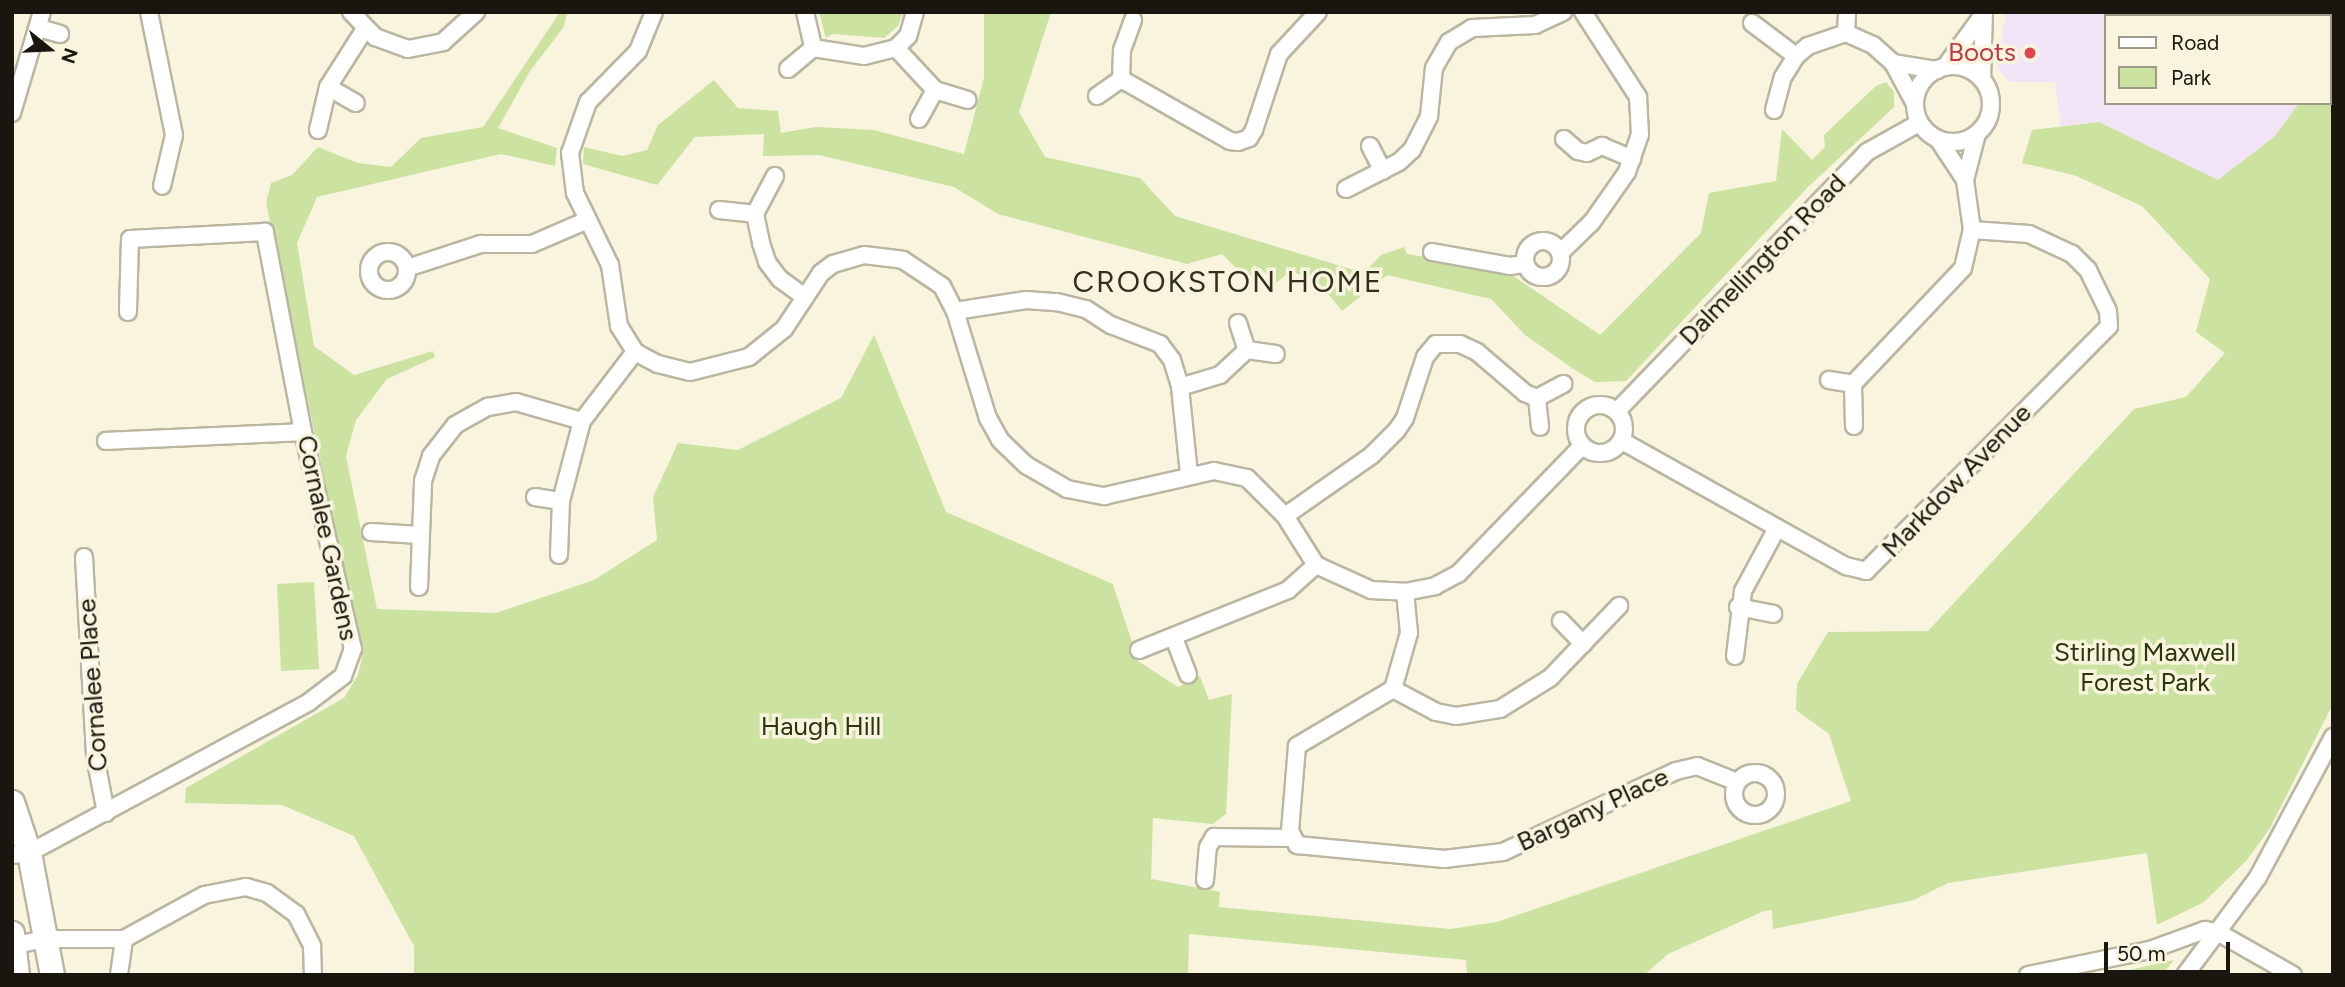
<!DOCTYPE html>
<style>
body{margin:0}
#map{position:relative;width:2345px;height:987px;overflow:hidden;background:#f8f4de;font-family:Figtree,sans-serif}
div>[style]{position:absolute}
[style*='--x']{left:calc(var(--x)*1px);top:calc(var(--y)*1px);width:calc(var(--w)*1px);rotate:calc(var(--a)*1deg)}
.commercial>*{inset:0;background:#f2e3f7}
.green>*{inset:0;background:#cbe2a1}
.roads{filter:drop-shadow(2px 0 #bab6a1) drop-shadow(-2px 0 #bab6a1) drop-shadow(0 2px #bab6a1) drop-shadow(0 -2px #bab6a1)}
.street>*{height:16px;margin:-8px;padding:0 8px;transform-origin:8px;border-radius:8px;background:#fff}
.street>.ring{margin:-8px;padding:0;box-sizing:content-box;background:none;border:16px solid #fff;border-radius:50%}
.secondary>*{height:23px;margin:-11.5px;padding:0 11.5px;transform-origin:11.5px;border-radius:11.5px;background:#fff}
.dots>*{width:19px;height:19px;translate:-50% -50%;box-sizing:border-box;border:4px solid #f8f4de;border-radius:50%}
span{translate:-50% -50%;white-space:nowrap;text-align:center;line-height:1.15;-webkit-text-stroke:7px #f8f4de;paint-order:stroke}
.health-label{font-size:26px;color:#be3a42}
.right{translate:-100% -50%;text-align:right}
.street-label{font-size:26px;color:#18160f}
.park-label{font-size:26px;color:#2a360e}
.quarter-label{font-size:30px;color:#332f1e;letter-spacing:2px}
.frame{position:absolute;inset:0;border:14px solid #18160f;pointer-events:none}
.legend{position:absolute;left:2104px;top:14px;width:228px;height:91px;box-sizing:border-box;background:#f8f4de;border:2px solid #9e9b8b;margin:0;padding:9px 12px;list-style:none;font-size:21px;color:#18160f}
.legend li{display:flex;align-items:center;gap:14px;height:35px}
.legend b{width:35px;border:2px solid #9e9b8b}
.north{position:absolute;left:14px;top:14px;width:70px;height:70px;-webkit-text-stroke:5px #f8f4de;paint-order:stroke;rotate:108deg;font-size:19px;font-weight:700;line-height:28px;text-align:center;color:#18160f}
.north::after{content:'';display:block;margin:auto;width:24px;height:32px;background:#18160f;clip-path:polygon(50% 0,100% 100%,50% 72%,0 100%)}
.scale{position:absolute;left:2104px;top:942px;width:126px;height:32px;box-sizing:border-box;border:4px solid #18160f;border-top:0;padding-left:9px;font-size:21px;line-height:24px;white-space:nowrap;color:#18160f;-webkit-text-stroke:5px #f8f4de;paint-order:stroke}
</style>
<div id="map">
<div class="commercial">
<div style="clip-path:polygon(2006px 12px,2311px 12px,2320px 16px,2105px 16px,2105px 103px,2299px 103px,2275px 136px,2218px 180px,2099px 122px,2061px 126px,2055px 82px,2010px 82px,1997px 68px)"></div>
</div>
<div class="green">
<div style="clip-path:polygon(560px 12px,568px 12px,563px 28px,530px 71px,498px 128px,557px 148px,555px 166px,501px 154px,317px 197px,297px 243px,314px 346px,354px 375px,433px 351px,435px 357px,387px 379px,356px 420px,346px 456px,377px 609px,496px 613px,594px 580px,657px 540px,653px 497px,678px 443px,738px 450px,841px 398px,874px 335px,946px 512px,1113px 584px,1138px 661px,1178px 687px,1200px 676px,1209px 700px,1232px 694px,1226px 814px,1213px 824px,1153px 818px,1151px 879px,1220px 892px,1219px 907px,1450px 929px,1497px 922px,1851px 801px,1829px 734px,1796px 710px,1797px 684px,1828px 632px,1928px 631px,2134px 409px,2186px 397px,2225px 353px,2196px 332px,2210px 279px,2142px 206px,2074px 175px,2022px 163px,2032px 130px,2099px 122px,2218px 180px,2275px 136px,2299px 103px,2329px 103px,2333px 52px,2333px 704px,2270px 828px,2247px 860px,2204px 902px,2157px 925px,2147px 853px,1948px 883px,1914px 900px,1773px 929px,1772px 910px,1764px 911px,1668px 954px,1644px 975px,1467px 975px,1466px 960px,1189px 934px,1188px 975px,414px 975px,414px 946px,354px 836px,282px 805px,185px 803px,186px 788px,344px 698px,358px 675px,362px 658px,266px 203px,271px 183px,292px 175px,318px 147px,358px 163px,391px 167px,421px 138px,483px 127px)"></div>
<div style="clip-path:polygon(819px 12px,903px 12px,898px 26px,884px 38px,832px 34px,826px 38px)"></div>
<div style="clip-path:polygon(984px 12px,1051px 12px,1019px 112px,1045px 157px,1140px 178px,1175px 216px,1364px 273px,1381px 255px,1404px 247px,1407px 254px,1506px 271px,1600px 335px,1701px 233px,1709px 193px,1776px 181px,1782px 129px,1812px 160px,1825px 147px,1824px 135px,1876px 86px,1886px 82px,1894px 92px,1894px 107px,1807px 188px,1626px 381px,1595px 382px,1575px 370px,1525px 335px,1491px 299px,1387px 275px,1342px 311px,1319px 283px,1291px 271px,1276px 283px,1260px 268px,1249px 281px,1222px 254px,1187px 264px,998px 214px,954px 187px,819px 155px,763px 156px,764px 134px,695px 137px,657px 185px,583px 164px,584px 147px,622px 156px,647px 150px,658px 125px,714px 80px,738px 108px,778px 111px,781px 133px,815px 127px,874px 130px,964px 154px,984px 78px)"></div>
<div style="clip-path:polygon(314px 582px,319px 669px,281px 671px,277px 584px)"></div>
<div style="clip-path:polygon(2174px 960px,2162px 975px,2107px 975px)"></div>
</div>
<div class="roads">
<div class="street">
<div style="--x:149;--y:12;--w:126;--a:78.5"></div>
<div style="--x:174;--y:135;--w:52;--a:103.2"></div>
<div style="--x:351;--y:12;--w:35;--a:46"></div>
<div style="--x:375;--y:37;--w:35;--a:20"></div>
<div style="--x:408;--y:49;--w:36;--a:-11"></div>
<div style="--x:443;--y:42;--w:45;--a:-42.3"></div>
<div style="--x:654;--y:12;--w:42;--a:112.3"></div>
<div style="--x:638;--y:51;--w:71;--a:134.4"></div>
<div style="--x:588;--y:102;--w:54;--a:109.4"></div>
<div style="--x:570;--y:153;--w:40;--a:82.9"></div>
<div style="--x:575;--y:193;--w:80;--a:64.1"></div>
<div style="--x:610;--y:265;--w:62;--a:81.6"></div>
<div style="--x:619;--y:326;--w:31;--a:58"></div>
<div style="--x:635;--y:352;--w:26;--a:28"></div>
<div style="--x:658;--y:364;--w:33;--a:14"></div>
<div style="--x:690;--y:372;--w:61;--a:-14.3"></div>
<div style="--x:749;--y:357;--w:45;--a:-38.7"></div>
<div style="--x:784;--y:329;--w:67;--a:-56.5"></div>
<div style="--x:821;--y:273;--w:15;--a:-37"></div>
<div style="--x:833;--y:264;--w:32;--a:-16"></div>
<div style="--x:864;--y:255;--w:39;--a:7"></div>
<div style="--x:903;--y:260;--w:47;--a:33.7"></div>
<div style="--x:942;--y:286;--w:28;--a:63"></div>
<div style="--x:955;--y:311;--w:112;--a:72.9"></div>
<div style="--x:988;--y:418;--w:25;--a:61"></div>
<div style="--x:1000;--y:440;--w:36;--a:44"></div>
<div style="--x:1026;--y:465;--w:48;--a:30.3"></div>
<div style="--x:1067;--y:489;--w:38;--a:11"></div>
<div style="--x:1104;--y:496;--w:113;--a:-12.8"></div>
<div style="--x:1214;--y:471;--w:34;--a:12"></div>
<div style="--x:1247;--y:478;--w:54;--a:45"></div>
<div style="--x:1285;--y:516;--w:58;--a:57.7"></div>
<div style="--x:1316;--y:565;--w:60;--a:24.4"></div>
<div style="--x:1371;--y:590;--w:34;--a:3"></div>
<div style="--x:1405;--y:592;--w:31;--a:-11"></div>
<div style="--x:1435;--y:586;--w:26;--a:-28"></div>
<div style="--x:1458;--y:574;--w:178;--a:-45.9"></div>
<div style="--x:805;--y:12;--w:37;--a:77"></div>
<div style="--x:813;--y:48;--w:52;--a:8.9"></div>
<div style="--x:864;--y:56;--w:33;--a:-14"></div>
<div style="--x:915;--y:12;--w:25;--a:106"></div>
<div style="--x:908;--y:36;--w:17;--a:135"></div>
<div style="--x:896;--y:48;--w:57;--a:47.1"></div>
<div style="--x:935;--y:90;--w:34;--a:17"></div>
<div style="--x:1133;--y:20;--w:33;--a:110"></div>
<div style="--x:1122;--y:51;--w:28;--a:92"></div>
<div style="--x:1121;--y:79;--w:125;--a:29.6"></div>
<div style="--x:1230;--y:141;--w:8;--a:7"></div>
<div style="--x:1238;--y:142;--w:12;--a:-20"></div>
<div style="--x:1249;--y:138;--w:9;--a:-58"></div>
<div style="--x:1254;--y:130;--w:80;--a:-71.8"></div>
<div style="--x:1279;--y:54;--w:57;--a:-47.1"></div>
<div style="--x:1752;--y:23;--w:55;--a:36.9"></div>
<div style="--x:39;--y:28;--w:22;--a:16"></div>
<div style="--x:1846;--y:33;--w:21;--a:-87"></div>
<div style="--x:1893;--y:63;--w:45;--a:9"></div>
<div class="ring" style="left:1915px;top:66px;width:60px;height:60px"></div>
<div style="--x:1945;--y:67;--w:63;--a:-54"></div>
<div style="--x:788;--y:69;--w:33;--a:-40"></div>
<div style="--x:1982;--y:79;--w:67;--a:-88.3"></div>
<div style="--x:328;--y:87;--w:32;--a:30"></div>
<div style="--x:1097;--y:96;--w:29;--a:-35"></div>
<div style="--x:1774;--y:110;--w:34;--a:-75"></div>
<div style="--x:1783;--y:77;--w:25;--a:-58"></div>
<div style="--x:1796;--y:56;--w:16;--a:-40"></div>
<div style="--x:1808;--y:46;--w:40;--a:-18.9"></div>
<div style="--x:1846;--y:33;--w:30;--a:24"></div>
<div style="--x:1873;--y:45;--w:27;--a:42"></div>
<div style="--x:1893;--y:63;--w:44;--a:61.7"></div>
<div style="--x:12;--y:113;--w:105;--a:-73.5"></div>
<div style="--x:919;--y:119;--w:33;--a:-61"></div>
<div style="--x:318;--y:130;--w:44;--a:-76.9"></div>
<div style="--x:328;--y:87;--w:69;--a:-57.5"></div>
<div style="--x:1564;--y:139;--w:18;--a:41"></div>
<div style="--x:1578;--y:151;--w:9;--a:13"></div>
<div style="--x:1587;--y:153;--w:17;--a:-25"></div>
<div style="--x:1602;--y:146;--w:33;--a:23"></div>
<div style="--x:1938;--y:139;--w:49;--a:56.6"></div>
<div style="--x:1370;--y:146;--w:28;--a:63"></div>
<div style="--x:775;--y:176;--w:43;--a:117.8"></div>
<div style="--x:755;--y:214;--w:30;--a:78"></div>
<div style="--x:761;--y:243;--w:20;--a:72"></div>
<div style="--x:767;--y:262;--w:21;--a:53"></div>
<div style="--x:780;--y:279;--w:31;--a:36"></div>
<div style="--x:1346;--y:189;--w:59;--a:-27"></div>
<div style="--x:1399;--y:162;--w:18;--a:-43"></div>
<div style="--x:1412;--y:150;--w:38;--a:-63"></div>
<div style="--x:1429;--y:116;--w:48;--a:-84.1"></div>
<div style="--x:1434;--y:68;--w:30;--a:-60"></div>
<div style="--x:1449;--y:42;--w:27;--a:-31"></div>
<div style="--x:1472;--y:28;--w:63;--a:-2.7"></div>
<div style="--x:1535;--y:25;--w:31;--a:-25"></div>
<div style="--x:719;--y:210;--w:36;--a:6"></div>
<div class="ring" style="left:1525px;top:241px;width:20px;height:20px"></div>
<div class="ring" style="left:369px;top:252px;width:22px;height:22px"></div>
<div style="--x:1432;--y:252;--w:79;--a:10.2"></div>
<div style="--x:1510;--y:266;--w:15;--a:-8"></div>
<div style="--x:1561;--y:252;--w:43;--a:-44.1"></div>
<div style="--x:1592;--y:222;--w:61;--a:-55"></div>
<div style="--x:1627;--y:172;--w:39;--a:-71"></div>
<div style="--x:1640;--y:135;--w:38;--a:-93"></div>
<div style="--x:1638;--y:97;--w:101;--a:-122.9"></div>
<div style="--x:407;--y:268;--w:78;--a:-18"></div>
<div style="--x:481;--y:244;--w:51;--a:0"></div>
<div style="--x:532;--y:244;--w:61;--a:-23.2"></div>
<div style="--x:955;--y:311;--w:72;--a:-8.8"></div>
<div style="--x:1026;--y:300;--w:31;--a:4"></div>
<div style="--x:1057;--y:302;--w:30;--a:14"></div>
<div style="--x:1086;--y:309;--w:30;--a:33"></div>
<div style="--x:1111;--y:325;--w:53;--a:21.2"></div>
<div style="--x:1160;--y:344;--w:20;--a:53"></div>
<div style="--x:1172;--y:360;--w:28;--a:73"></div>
<div style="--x:1180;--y:387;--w:87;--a:84.1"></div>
<div style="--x:1238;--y:323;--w:28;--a:72"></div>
<div style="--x:1247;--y:350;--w:29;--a:8"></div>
<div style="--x:1829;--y:380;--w:24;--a:9"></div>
<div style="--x:1180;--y:387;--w:42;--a:-16.7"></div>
<div style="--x:1220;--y:375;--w:37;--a:-43"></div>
<div style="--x:1537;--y:398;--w:29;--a:84"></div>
<div class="ring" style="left:1576px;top:405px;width:32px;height:32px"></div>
<div style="--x:1617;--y:411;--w:360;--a:-46"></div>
<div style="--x:1867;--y:152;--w:60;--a:-29.1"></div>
<div style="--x:1854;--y:426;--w:42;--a:-91.4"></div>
<div style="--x:1853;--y:384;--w:160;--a:-46.5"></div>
<div style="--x:1963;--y:268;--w:39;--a:-77"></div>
<div style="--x:1972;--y:230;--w:50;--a:-98"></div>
<div style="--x:1965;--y:180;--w:48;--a:-75.4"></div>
<div style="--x:106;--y:441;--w:197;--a:-2.6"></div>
<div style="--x:1622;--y:441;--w:257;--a:29.2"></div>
<div style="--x:1846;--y:566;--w:21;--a:14"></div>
<div style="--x:1866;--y:571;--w:345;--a:-45.2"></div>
<div style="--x:2109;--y:326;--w:15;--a:-94"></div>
<div style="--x:2108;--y:311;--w:46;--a:-116"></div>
<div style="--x:2088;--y:270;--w:23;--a:-135"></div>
<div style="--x:2072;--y:254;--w:47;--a:-155.1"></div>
<div style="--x:2029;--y:234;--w:57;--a:-176"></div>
<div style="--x:535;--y:497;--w:26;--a:9"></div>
<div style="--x:1285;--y:516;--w:106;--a:-35"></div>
<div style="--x:1372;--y:455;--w:35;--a:-45"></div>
<div style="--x:1397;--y:430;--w:14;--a:-56"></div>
<div style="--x:1405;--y:418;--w:64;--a:-71.8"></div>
<div style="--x:1425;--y:357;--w:17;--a:-50"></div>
<div style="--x:1436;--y:344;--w:24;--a:0"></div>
<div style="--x:1460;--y:344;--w:19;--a:25"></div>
<div style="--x:1477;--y:352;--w:63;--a:40.5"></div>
<div style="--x:1525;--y:393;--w:13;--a:23"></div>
<div style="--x:1537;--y:398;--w:30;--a:-28"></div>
<div style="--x:371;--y:532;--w:49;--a:3.5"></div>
<div style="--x:559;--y:555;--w:54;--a:-87.9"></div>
<div style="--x:561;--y:501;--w:83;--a:-75.3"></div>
<div style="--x:582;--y:421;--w:87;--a:-52.5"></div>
<div style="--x:84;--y:557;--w:199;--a:86.8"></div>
<div style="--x:95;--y:756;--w:58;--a:79.1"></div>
<div style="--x:419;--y:587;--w:106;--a:-87.8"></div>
<div style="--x:423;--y:481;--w:26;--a:-72"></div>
<div style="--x:431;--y:456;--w:39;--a:-52"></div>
<div style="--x:455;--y:425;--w:38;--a:-29"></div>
<div style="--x:488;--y:407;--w:28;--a:-10"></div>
<div style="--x:516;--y:402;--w:69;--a:16.1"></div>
<div style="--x:1405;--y:592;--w:41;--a:84.4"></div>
<div style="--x:1409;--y:633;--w:58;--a:105.9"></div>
<div style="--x:1393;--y:689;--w:112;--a:149.3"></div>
<div style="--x:1297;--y:746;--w:85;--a:94.7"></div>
<div style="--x:1290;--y:831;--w:16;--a:63"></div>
<div style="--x:1297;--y:845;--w:148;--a:5.4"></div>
<div style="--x:1444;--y:859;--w:59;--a:-6.8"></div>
<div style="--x:1503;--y:852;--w:191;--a:-25.1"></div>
<div style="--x:1676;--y:771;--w:22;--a:-13"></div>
<div style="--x:1697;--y:766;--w:43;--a:21.8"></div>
<div style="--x:1738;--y:607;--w:36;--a:11"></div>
<div style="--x:1561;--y:621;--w:32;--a:46"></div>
<div style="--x:1174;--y:638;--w:39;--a:69"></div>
<div style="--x:1139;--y:650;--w:161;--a:-21.9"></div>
<div style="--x:1288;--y:590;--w:38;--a:-42"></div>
<div style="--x:1735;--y:656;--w:65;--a:-83"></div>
<div style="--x:1743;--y:591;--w:72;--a:-61.6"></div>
<div style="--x:1393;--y:689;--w:49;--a:28.1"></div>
<div style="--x:1436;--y:712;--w:20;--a:11"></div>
<div style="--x:1456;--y:716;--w:45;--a:-9"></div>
<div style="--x:1500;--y:709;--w:59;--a:-31.8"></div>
<div style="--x:1550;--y:678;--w:100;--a:-46.2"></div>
<div class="ring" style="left:1734px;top:773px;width:26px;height:26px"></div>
<div style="--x:12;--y:855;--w:17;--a:-7"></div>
<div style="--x:29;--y:853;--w:318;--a:-28.3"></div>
<div style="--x:309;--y:702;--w:43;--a:-37.4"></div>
<div style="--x:343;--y:676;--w:29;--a:-70"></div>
<div style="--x:353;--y:649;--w:223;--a:-103"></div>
<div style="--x:303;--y:432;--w:204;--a:-100.8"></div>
<div style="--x:265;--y:232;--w:135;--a:177"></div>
<div style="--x:130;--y:239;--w:73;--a:91.6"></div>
<div style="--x:1205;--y:880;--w:33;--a:-85"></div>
<div style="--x:1208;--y:847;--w:12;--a:-59"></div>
<div style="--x:1214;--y:837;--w:77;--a:0.7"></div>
<div style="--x:15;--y:945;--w:33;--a:-11"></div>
<div style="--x:47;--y:939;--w:77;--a:0"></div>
<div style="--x:124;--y:939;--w:91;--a:-28.8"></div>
<div style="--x:204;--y:895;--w:43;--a:-10.8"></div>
<div style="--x:246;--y:887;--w:22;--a:16"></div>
<div style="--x:267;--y:893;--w:36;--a:36"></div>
<div style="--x:296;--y:914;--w:36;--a:63"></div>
<div style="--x:312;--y:946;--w:29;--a:88"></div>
<div style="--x:119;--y:975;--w:36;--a:-82"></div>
<div style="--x:2028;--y:975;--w:125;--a:-11.6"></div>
<div style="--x:2150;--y:950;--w:59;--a:-20"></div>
<div style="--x:2205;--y:930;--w:14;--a:12"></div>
<div style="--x:2219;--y:933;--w:85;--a:29.6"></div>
<div style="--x:2185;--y:975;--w:122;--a:-53.3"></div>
<div style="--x:2258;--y:877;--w:159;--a:-61.8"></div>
</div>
<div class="secondary">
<div style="--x:12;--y:802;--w:54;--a:71.6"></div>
<div style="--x:29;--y:853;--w:124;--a:79.3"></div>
<div style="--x:12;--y:933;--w:42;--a:83.2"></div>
</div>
</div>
<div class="dots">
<div style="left:2030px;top:53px;background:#e0444e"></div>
</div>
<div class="health-label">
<span class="right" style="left:2016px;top:53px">Boots</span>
</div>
<div class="street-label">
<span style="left:1763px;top:260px;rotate:-46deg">Dalmellington Road</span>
<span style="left:1957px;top:481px;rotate:-46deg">Markdow Avenue</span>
<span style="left:327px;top:538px;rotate:78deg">Cornalee Gardens</span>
<span style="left:93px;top:685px;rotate:-94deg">Cornalee Place</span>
<span style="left:1593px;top:810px;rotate:-25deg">Bargany Place</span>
</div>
<div class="park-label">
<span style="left:2145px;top:668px">Stirling Maxwell<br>Forest Park</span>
<span style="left:821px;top:727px">Haugh Hill</span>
</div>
<div class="quarter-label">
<span style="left:1228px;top:282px">CROOKSTON HOME</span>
</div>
<div class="frame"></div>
<ul class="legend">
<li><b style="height:9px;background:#fff"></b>Road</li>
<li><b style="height:19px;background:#cbe2a1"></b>Park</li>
</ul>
<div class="north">N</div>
<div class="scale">50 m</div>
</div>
